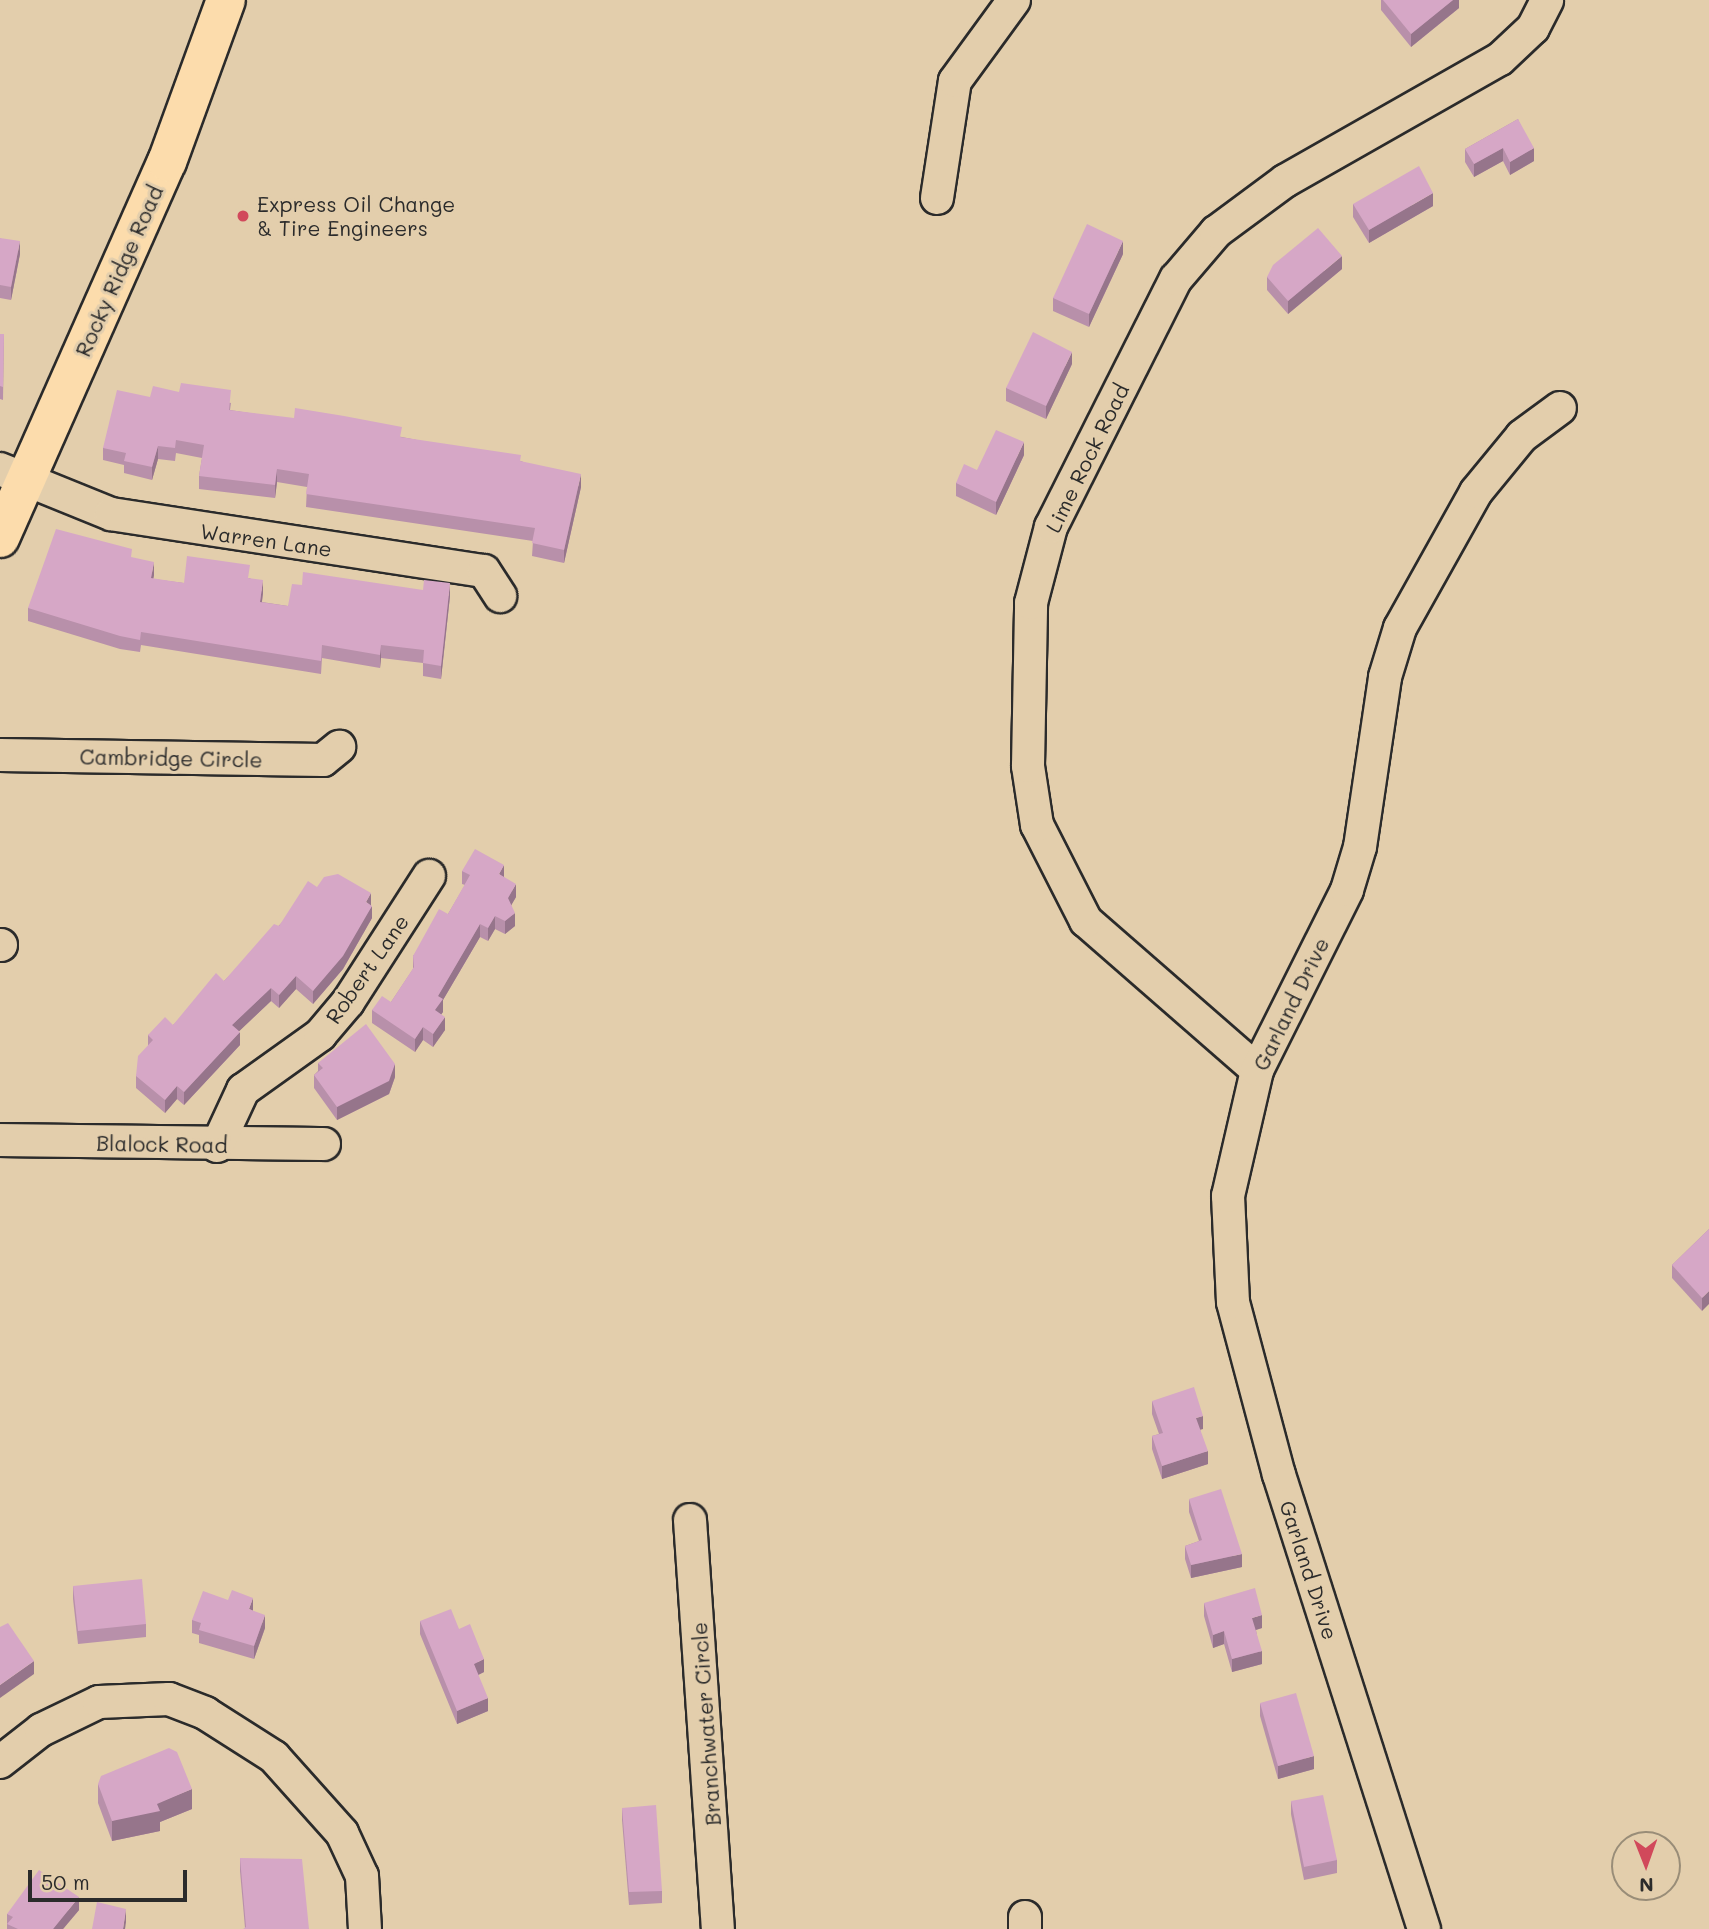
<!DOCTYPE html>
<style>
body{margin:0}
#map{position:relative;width:1709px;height:1929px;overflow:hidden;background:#e3ceac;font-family:Mali,sans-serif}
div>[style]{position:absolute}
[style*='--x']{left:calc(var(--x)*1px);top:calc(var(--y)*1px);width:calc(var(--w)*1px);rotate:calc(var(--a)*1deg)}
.roads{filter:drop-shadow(2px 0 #2b2b2b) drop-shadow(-2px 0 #2b2b2b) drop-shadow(0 2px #2b2b2b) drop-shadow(0 -2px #2b2b2b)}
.minor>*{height:32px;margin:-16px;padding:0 16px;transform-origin:16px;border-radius:16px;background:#e3ceac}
.major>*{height:38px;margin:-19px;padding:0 19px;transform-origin:19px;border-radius:19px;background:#fcdcac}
.wall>*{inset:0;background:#b890aa}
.shaded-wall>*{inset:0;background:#96758b}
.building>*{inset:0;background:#d6a7c6}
.dots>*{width:19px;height:19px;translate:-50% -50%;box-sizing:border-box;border:4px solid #e3ceac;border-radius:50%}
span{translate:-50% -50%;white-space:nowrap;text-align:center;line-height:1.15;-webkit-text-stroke:6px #e3ceac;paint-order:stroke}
.poi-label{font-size:21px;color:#2b2b2b}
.left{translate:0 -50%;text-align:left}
.street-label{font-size:21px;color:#2b2b2b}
.north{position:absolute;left:1611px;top:1831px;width:70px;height:70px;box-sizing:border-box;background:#e3ceac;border:2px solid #998d78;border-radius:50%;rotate:179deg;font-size:19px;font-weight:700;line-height:28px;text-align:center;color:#2b2b2b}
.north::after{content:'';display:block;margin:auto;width:24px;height:32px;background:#d1495b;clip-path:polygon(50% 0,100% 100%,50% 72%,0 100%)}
.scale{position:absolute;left:28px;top:1870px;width:159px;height:32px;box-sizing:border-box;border:4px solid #2b2b2b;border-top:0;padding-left:9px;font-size:21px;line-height:24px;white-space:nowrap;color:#2b2b2b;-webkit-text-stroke:5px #e3ceac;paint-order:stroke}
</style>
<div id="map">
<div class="roads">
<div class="minor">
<div style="--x:937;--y:198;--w:118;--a:-81.3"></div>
<div style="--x:955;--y:81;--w:100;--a:-53.9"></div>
<div style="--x:0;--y:469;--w:120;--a:22.1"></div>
<div style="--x:111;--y:514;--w:377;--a:8.7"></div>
<div style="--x:484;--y:571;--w:30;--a:57"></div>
<div style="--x:0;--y:755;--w:323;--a:0.9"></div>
<div style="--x:323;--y:760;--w:21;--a:-39"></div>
<div style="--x:0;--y:945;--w:1;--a:0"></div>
<div style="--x:1257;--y:1070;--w:227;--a:-138.9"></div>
<div style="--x:1086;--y:921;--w:108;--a:-117"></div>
<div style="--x:1037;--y:825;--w:60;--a:-98.7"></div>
<div style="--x:1028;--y:766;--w:163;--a:-88.9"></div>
<div style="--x:1031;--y:603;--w:79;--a:-75.3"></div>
<div style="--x:1051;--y:527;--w:278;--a:-63.3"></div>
<div style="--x:1176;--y:279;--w:62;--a:-49.6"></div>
<div style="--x:1216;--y:232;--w:86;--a:-36.5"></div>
<div style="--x:1285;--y:181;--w:247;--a:-29.6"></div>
<div style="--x:1500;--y:59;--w:45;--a:-43.2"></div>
<div style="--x:1533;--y:28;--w:31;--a:-63"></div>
<div style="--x:0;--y:1140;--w:324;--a:0.7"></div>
<div style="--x:217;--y:1146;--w:62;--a:-65.1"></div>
<div style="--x:243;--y:1090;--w:95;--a:-35.5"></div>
<div style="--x:320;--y:1035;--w:43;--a:-49.7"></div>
<div style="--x:348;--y:1002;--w:150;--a:-57.3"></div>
<div style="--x:690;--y:1520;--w:410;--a:86.1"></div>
<div style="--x:0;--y:1762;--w:52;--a:-38"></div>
<div style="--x:41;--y:1730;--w:64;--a:-25.8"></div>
<div style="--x:99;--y:1702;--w:70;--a:-2.5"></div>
<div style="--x:169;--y:1699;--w:39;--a:21"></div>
<div style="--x:205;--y:1713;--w:82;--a:32.5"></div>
<div style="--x:274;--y:1757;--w:102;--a:48.2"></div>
<div style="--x:342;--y:1833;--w:47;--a:65.1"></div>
<div style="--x:362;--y:1876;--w:53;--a:86.8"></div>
<div style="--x:1025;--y:1917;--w:12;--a:90"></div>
<div style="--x:1424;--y:1929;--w:477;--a:-107.7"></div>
<div style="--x:1279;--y:1475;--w:179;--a:-104.9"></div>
<div style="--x:1233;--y:1302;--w:106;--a:-92.7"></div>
<div style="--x:1228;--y:1196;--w:129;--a:-77"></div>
<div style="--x:1257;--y:1070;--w:201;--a:-63.4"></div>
<div style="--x:1347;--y:890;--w:45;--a:-73.2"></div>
<div style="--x:1360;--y:847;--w:172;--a:-81.6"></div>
<div style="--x:1385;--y:677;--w:51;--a:-73"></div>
<div style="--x:1400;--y:628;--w:156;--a:-60.8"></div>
<div style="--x:1476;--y:492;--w:72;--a:-50.6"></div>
<div style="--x:1522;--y:436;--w:47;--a:-36.4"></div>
</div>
<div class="major">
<div style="--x:0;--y:538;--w:411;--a:-66.1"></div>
<div style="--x:167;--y:162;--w:172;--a:-70"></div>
</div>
</div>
<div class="wall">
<div style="clip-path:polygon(1381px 0,1459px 0,1459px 8px,1411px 47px,1381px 10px)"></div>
<div style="clip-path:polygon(1518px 119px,1534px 161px,1510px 175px,1503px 161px,1474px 177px,1465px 162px,1465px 149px)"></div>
<div style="clip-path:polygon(1353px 204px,1433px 206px,1369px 243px,1353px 217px)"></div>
<div style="clip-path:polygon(0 238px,20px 254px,11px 300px,0 298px)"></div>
<div style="clip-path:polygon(1123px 254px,1089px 327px,1053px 311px,1053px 298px)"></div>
<div style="clip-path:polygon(1342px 269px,1288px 314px,1267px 290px,1267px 277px)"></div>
<div style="clip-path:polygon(0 334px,4px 334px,3px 400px,0 399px)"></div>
<div style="clip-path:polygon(1072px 364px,1046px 419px,1006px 401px,1006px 388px)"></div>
<div style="clip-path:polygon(179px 392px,231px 403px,230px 410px,402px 437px,521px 461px,581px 487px,564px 563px,532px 556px,533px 541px,306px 507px,307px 487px,277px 482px,275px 498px,199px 489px,199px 476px,202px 458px,176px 453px,175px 461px,158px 459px,152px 480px,124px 473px,124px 465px,103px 460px,103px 448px,150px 397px)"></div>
<div style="clip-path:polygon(1024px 455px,996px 515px,956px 496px,956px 483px,977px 470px)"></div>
<div style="clip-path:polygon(132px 558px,154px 575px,153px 579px,184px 583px,250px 578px,263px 593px,262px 602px,288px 606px,302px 585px,450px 596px,441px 679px,423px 676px,423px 663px,381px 658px,380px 668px,322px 658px,321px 674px,141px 645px,140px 652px,120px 649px,28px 621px,28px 608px)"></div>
<div style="clip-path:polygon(462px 871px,504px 877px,516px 897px,511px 905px,515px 926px,505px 934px,495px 929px,488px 941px,480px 937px,443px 1000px,443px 1012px,441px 1014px,445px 1030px,433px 1047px,423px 1040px,415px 1052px,372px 1023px,372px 1010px,391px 1002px,413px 969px,413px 956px,448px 914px,465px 885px,462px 884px)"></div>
<div style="clip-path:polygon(317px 887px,371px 905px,372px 918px,343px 969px,313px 1004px,296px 989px,279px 1008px,271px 1001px,239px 1031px,240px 1045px,184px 1105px,177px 1099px,165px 1113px,136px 1088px,136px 1076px,148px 1046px,148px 1035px,173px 1025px,224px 981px)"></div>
<div style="clip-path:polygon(318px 1063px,395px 1077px,389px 1094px,337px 1120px,314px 1088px,314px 1075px,318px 1071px)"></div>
<div style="clip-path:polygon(1709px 1229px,1702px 1311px,1672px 1278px,1672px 1265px)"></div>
<div style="clip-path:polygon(1152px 1401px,1203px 1429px,1200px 1429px,1208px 1464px,1162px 1479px,1152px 1449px,1152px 1436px,1159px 1434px,1152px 1414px)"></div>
<div style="clip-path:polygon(1189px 1499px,1242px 1567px,1191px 1578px,1185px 1559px,1185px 1546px,1199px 1541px,1189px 1512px)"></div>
<div style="clip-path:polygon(73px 1586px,146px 1624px,146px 1637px,78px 1644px,73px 1599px)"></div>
<div style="clip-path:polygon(1204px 1603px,1262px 1628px,1256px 1630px,1262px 1664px,1232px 1672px,1224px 1644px,1213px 1648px,1204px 1616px)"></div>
<div style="clip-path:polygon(253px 1611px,265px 1628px,254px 1659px,199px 1643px,199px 1635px,192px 1633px,192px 1620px)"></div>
<div style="clip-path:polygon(420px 1621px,459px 1629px,484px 1672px,478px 1675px,488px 1711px,457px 1724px,420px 1634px)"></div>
<div style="clip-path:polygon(1260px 1703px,1314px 1769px,1278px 1779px,1260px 1716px)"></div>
<div style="clip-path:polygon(98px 1784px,192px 1809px,160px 1822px,160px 1831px,112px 1841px,98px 1803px)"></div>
<div style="clip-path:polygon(1291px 1801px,1337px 1860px,1337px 1873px,1304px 1880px,1291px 1814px)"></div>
<div style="clip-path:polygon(622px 1808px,662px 1891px,662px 1903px,629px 1905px,622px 1820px)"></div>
<div style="clip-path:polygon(240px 1858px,309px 1929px,245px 1928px,240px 1871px)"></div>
<div style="clip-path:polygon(79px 1910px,63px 1929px,7px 1929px,7px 1914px)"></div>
</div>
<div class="shaded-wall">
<div style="clip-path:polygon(1453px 0,1459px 0,1459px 8px,1411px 47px,1411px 34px)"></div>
<div style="clip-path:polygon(1503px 148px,1503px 161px,1474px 177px,1474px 164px)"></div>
<div style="clip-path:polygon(1534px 148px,1534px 161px,1510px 175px,1510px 162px)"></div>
<div style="clip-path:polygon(1433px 193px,1433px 206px,1369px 243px,1369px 230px)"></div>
<div style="clip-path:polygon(20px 241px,20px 254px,11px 300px,11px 287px)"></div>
<div style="clip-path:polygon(1123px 241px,1123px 254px,1089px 327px,1089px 314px)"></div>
<div style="clip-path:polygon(1342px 256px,1342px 269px,1288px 314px,1288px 301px)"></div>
<div style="clip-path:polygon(1072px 352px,1072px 364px,1046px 419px,1046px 406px)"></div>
<div style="clip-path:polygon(1024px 442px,1024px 455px,996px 515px,996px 502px)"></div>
<div style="clip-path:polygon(158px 446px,158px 459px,152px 480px,152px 467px)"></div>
<div style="clip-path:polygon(277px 469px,277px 482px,275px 498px,275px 485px)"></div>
<div style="clip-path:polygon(581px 474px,581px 487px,564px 563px,564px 550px)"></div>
<div style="clip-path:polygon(154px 562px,154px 575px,151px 591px,151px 578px)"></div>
<div style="clip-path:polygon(263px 580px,263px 593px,260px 615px,260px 602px)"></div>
<div style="clip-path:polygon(450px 583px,450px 596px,441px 679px,441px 666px)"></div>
<div style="clip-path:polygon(381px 645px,381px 658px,380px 668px,380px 655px)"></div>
<div style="clip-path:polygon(504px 865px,504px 878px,499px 874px)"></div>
<div style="clip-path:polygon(516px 884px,516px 897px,508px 911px,508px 898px)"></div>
<div style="clip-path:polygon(371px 893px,371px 906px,366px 902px)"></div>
<div style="clip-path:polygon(372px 906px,372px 918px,343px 969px,313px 1004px,313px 991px)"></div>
<div style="clip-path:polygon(515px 913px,515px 926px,505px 934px,505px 921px)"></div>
<div style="clip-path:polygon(495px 916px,495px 929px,488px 941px,488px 928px)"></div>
<div style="clip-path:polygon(480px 924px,480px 937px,443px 1000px,443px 1012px,435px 1023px,435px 1010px,438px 996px)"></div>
<div style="clip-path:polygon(296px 976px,296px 989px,279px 1008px,279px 995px)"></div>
<div style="clip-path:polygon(271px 988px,271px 1001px,232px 1038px,232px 1025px)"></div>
<div style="clip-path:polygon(445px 1017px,445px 1030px,433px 1047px,433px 1034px)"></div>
<div style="clip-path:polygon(423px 1027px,423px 1040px,415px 1052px,415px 1039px)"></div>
<div style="clip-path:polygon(240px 1032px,240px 1045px,184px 1105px,184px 1092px)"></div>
<div style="clip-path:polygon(395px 1064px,395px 1077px,389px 1094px,337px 1120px,337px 1107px)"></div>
<div style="clip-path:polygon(177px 1086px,177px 1099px,165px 1113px,165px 1100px)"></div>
<div style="clip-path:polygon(1709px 1291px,1709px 1304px,1702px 1311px,1702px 1298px)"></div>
<div style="clip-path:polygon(1203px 1416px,1203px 1429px,1196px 1431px,1196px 1418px)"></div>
<div style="clip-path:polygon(1208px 1451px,1208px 1464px,1162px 1479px,1162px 1466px)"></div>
<div style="clip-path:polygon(1242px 1554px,1242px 1567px,1191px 1578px,1191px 1565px)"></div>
<div style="clip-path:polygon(253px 1598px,253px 1611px,249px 1609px)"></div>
<div style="clip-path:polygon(265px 1615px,265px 1628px,254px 1659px,254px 1646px)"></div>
<div style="clip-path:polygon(1262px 1615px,1262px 1628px,1252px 1631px,1252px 1618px)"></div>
<div style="clip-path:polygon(1224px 1631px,1224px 1644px,1213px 1648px,1213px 1635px)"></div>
<div style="clip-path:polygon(1262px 1651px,1262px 1664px,1232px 1672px,1232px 1659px)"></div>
<div style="clip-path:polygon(484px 1659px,484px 1672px,474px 1677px,474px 1664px)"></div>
<div style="clip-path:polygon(34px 1661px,34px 1674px,0 1698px,0 1685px)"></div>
<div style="clip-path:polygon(488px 1698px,488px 1711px,457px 1724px,457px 1711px)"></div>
<div style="clip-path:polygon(1314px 1756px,1314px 1769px,1278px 1779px,1278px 1766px)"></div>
<div style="clip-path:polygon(192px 1789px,192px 1809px,160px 1822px,160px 1831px,112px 1841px,112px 1821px)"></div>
<div style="clip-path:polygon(79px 1897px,79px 1910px,63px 1929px,53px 1929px)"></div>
<div style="clip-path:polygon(126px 1909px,126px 1922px,125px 1929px,123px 1929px)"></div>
</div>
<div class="building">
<div style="clip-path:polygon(1383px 0,1453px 0,1411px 34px)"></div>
<div style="clip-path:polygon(1518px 119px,1534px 148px,1510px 162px,1503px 148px,1474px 164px,1465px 149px)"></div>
<div style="clip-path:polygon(1419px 166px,1433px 193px,1369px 230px,1353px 204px)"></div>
<div style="clip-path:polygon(1087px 224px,1123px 241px,1089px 314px,1053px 298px)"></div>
<div style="clip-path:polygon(1318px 228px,1342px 256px,1288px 301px,1267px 277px,1273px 265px)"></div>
<div style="clip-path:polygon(0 238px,20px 241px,11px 287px,0 285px)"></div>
<div style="clip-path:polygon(1033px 332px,1072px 352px,1046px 406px,1006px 388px)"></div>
<div style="clip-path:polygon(0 334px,4px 334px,3px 387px,0 386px)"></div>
<div style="clip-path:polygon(181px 383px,231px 390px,229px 410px,294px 418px,295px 408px,344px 416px,402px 427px,400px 437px,521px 455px,520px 461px,581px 474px,564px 550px,532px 543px,535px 528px,306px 494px,309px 474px,277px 469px,275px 485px,199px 476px,204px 445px,176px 440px,175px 448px,158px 446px,152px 467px,124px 461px,126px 453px,103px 448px,117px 390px,150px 397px,153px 386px,179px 392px)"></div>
<div style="clip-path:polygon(996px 430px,1024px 442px,996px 502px,956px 483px,964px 464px,977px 470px)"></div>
<div style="clip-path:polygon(56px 529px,132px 549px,131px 557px,154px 562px,151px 578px,184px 583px,187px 556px,250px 565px,248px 578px,263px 580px,260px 602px,288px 606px,292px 584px,302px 585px,303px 572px,423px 590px,424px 580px,450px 583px,441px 666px,423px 663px,424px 650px,381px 645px,380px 655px,322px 645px,321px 661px,141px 632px,140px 640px,120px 636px,28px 608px)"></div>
<div style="clip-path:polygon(475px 849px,504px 865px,499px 874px,516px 884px,508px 898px,515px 913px,505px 921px,495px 916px,488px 928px,480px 924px,438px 996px,443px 999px,435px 1010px,445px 1017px,433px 1034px,423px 1027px,415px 1039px,372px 1010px,382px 996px,391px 1002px,414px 967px,413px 956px,439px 909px,448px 914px,470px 875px,462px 871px)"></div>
<div style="clip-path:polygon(338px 874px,371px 893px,366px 902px,372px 906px,343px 956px,313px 991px,296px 976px,279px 995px,271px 988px,232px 1025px,240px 1032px,184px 1092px,177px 1086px,165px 1100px,136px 1076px,138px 1056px,153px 1040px,148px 1035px,165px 1017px,173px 1025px,216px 973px,224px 981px,274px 924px,279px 926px,308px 881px,317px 887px,324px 877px)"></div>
<div style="clip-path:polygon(366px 1024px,395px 1064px,389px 1081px,337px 1107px,314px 1075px,323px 1068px,318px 1063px)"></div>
<div style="clip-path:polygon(1709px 1229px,1709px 1291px,1702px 1298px,1672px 1265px)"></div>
<div style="clip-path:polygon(1194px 1387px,1203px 1416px,1196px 1418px,1208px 1451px,1162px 1466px,1152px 1436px,1163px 1433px,1152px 1401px)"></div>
<div style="clip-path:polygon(1221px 1489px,1242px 1554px,1191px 1565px,1185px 1546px,1202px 1540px,1189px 1499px)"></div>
<div style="clip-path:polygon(142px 1579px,146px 1624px,78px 1631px,73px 1586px)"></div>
<div style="clip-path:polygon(1255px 1588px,1262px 1615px,1252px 1618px,1262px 1651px,1232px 1659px,1224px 1631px,1213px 1635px,1204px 1603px)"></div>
<div style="clip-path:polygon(232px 1590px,253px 1598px,249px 1609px,265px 1615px,254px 1646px,199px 1630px,201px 1623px,192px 1620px,203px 1591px,228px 1600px)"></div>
<div style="clip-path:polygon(451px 1609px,459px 1629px,470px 1624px,484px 1659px,474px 1664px,488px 1698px,457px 1711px,420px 1621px)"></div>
<div style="clip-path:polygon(8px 1623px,34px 1661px,0 1685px,0 1627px)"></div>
<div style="clip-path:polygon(1296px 1693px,1314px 1756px,1278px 1766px,1260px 1703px)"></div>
<div style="clip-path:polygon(169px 1748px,177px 1752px,192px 1789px,157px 1804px,160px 1811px,112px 1821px,98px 1784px,101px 1776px)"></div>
<div style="clip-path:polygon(1323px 1795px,1337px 1860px,1304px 1867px,1291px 1801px)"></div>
<div style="clip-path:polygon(656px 1805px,662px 1891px,629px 1892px,622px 1808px)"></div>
<div style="clip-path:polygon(240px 1858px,302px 1859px,309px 1929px,243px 1929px,246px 1927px)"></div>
<div style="clip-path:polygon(39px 1870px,79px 1897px,53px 1929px,18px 1929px,7px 1924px,13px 1917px,7px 1914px)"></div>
<div style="clip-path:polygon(97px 1902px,126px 1909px,123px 1929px,92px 1929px)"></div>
</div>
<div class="dots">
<div style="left:243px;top:216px;background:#d1495b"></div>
</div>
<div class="poi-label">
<span class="left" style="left:257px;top:216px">Express Oil Change<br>&amp; Tire Engineers</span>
</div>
<div class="street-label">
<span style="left:119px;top:271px;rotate:-66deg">Rocky Ridge Road</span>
<span style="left:1087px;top:458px;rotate:-64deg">Lime Rock Road</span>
<span style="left:266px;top:540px;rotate:8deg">Warren Lane</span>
<span style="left:171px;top:758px;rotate:1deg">Cambridge Circle</span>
<span style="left:367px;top:969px;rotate:-55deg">Robert Lane</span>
<span style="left:1291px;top:1004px;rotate:-64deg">Garland Drive</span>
<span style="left:162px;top:1144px;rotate:1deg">Blalock Road</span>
<span style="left:1309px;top:1570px;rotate:72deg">Garland Drive</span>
<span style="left:706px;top:1724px;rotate:-94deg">Branchwater Circle</span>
</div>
<div class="north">N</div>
<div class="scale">50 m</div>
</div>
